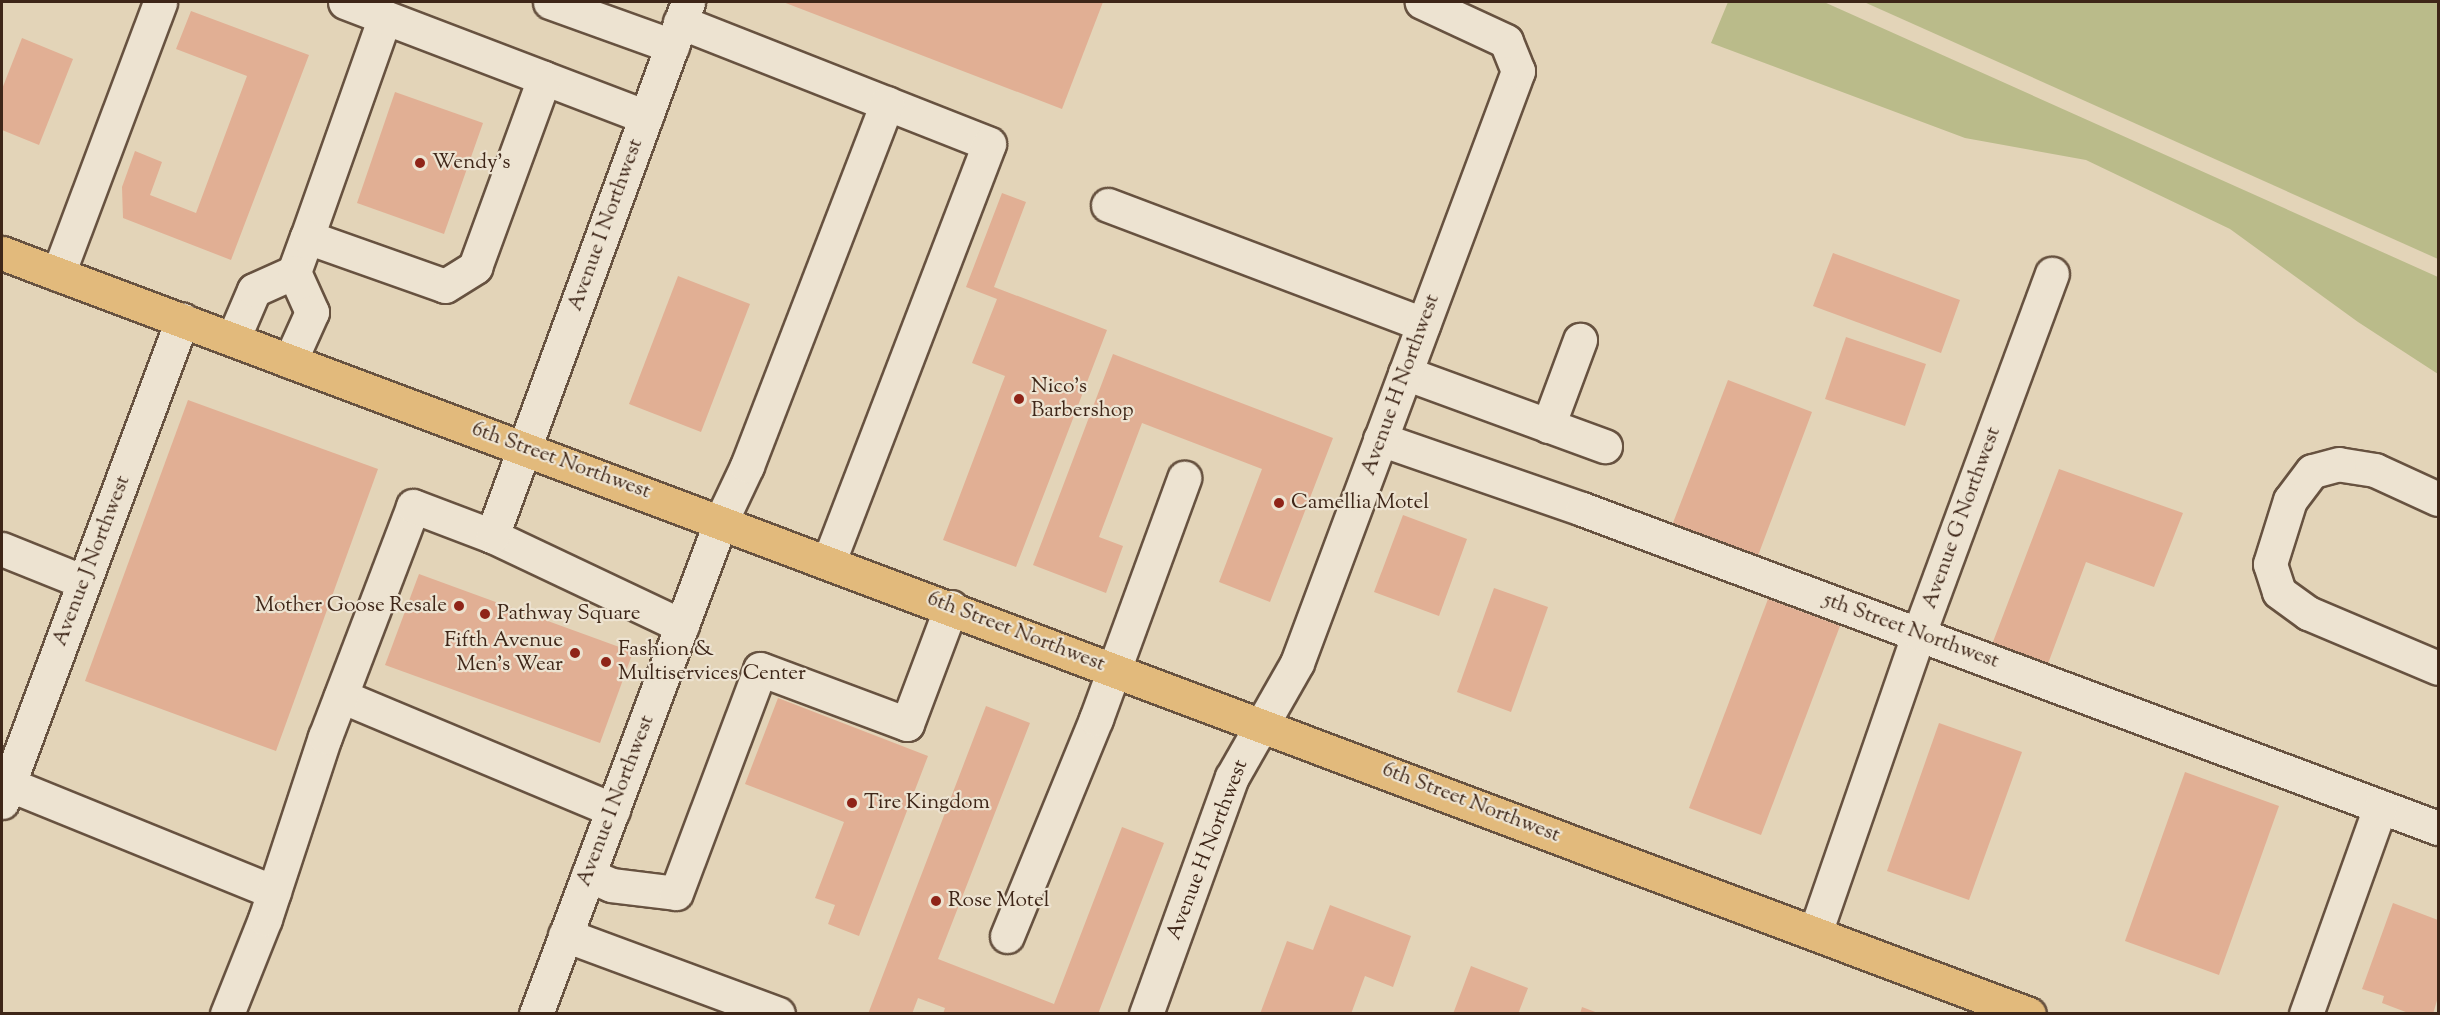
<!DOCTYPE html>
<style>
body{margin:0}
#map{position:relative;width:2440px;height:1015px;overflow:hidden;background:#e3d4b8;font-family:"Sorts Mill Goudy",serif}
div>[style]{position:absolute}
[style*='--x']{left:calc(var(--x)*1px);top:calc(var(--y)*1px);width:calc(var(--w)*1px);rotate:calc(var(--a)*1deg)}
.green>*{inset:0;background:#babb8a}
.building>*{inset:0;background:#e1af94}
.roads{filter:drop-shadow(2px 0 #675240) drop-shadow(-2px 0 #675240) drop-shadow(0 2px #675240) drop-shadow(0 -2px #675240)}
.minor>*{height:33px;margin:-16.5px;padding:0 16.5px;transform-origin:16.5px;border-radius:16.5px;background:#ede3d1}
.highway>*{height:33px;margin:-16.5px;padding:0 16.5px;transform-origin:16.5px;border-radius:16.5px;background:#e2ba7c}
.dots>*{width:16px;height:16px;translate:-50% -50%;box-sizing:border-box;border:3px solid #ede3d1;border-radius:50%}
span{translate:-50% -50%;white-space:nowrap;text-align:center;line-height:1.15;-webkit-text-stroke:4.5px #ede3d1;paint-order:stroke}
.poi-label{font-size:21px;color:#3e2618}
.left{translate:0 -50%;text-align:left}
.right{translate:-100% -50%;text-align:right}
.street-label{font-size:21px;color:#3e2618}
.frame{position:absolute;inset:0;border:3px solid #3e2618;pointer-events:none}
</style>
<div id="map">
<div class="green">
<div style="clip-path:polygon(1728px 2px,1824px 2px,2438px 277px,2438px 374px,2358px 322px,2230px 229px,2086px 160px,1965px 138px,1711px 43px)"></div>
<div style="clip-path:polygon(1864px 2px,2438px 2px,2438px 259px)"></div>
</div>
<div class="building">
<div style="clip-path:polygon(783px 2px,1103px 2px,1062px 109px)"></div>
<div style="clip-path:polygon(191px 11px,309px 55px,231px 260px,123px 218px,122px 187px,135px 151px,162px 162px,150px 195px,196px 213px,247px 76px,176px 49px)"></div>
<div style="clip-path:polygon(22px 38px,73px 59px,39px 145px,2px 130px,2px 89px)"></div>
<div style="clip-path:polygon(395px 92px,483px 123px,444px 234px,357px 203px)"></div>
<div style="clip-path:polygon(1002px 193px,1026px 202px,994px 287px,1107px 330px,1016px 567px,943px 540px,1005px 376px,972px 363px,997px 299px,966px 287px)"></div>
<div style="clip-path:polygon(1833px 253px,1960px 300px,1941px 353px,1813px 306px)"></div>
<div style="clip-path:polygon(678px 276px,750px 304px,701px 432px,629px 404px)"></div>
<div style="clip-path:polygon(1846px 337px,1926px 364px,1905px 426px,1825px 399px)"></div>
<div style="clip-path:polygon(1113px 354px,1333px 438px,1270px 602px,1219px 582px,1262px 469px,1142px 423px,1099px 537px,1123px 546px,1106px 593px,1033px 565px)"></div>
<div style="clip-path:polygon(1728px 380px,1812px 412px,1756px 561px,1671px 528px)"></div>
<div style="clip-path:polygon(188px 400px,378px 469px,276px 751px,85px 681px)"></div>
<div style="clip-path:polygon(2059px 469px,2183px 513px,2154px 587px,2086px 562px,2046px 669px,1991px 647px)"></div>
<div style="clip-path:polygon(1403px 515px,1467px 539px,1439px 616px,1374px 592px)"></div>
<div style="clip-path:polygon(419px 574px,633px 652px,600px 743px,385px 665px)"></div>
<div style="clip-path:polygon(1494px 588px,1548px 607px,1511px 712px,1457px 692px)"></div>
<div style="clip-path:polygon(1768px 599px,1840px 626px,1761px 835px,1689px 808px)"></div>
<div style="clip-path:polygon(778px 698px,928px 756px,859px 936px,828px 924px,835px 905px,815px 898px,844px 822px,745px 784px)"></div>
<div style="clip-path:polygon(986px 706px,1030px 723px,938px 959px,1054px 1004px,1122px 827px,1164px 843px,1098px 1014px,943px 1014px,945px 1008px,918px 998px,912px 1014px,868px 1014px)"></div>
<div style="clip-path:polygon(1939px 723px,2022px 752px,1969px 900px,1887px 871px)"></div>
<div style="clip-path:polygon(2185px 772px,2279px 806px,2219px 975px,2125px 941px)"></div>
<div style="clip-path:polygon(2393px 903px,2438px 920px,2438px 997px,2433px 1014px,2411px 1014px,2382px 1003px,2384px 996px,2362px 989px)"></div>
<div style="clip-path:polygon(1330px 905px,1411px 936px,1393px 987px,1365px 976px,1351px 1014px,1260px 1014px,1287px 941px,1313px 950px)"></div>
<div style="clip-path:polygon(1471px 966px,1528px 988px,1518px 1014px,1453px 1014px)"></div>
<div style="clip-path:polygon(1582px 1007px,1598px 1013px,1598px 1014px,1580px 1014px)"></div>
</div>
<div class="roads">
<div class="minor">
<div style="--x:550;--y:2;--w:130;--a:19.8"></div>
<div style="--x:680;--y:22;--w:332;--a:21.5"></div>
<div style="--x:989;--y:144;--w:447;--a:111"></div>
<div style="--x:544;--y:78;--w:109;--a:20.9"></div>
<div style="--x:1108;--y:205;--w:337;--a:20.7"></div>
<div style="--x:307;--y:237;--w:233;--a:-70.5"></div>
<div style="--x:294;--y:272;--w:37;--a:-70"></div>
<div style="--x:307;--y:237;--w:146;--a:19.5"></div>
<div style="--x:445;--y:286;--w:36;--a:-32"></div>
<div style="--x:475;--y:267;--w:201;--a:-69.9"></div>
<div style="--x:544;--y:78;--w:213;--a:-159.1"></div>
<div style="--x:58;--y:274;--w:290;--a:-69.4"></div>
<div style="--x:233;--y:339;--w:53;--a:-66.8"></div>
<div style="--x:254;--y:290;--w:44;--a:-24.2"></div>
<div style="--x:294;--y:272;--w:44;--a:65.8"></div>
<div style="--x:312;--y:312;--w:54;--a:114.2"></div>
<div style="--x:1405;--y:373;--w:213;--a:20.1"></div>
<div style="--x:1548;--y:426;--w:92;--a:-69.6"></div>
<div style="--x:1380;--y:439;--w:214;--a:19.1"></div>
<div style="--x:1582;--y:509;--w:914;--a:20.44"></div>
<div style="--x:2438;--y:499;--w:69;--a:-155.3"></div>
<div style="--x:2375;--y:470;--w:36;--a:-171"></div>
<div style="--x:2339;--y:464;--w:28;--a:165"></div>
<div style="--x:2312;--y:471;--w:36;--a:127"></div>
<div style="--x:2290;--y:500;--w:67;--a:107.4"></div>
<div style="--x:2270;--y:564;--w:29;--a:72"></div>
<div style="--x:2279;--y:592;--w:36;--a:36"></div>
<div style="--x:2308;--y:613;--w:141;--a:22.9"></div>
<div style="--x:492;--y:536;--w:210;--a:25.3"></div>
<div style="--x:2;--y:549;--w:88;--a:21.9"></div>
<div style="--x:341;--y:696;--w:295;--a:22.7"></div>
<div style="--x:8;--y:784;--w:287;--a:22.1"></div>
<div style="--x:2;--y:802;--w:515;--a:-69.52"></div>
<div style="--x:588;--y:875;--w:25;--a:23"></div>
<div style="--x:611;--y:885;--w:65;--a:7"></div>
<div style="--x:676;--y:893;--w:239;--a:-69.4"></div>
<div style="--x:760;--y:669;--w:157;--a:20.5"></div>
<div style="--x:907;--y:724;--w:125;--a:-69.4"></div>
<div style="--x:1815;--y:933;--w:318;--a:-70.9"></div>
<div style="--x:1919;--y:633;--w:383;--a:-69.7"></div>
<div style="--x:565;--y:935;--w:227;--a:20.3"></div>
<div style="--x:1007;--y:936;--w:235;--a:-67.7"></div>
<div style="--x:1096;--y:719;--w:257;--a:-69.9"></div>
<div style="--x:227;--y:1014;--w:102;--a:-68.2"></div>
<div style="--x:265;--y:919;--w:192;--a:-71.8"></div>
<div style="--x:325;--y:737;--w:247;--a:-69.1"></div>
<div style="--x:413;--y:506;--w:85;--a:20.8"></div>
<div style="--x:492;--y:536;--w:569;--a:-69.84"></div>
<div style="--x:536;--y:1014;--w:527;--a:-69.43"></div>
<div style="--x:721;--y:521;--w:61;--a:-64.7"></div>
<div style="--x:747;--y:466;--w:389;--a:-68.9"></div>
<div style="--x:1146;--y:1014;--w:252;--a:-70.1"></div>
<div style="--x:1232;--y:777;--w:131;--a:-60.3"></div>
<div style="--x:1297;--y:663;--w:632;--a:-69.53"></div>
<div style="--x:1518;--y:71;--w:32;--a:-112"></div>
<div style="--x:1506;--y:41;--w:93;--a:-155.1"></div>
<div style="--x:2306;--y:1014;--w:220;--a:-70.3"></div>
</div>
<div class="highway">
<div style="--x:2;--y:253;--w:2165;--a:20.58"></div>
</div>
</div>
<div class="dots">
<div style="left:420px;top:163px;background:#8f2418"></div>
<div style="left:1019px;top:399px;background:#8f2418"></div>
<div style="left:1279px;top:503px;background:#8f2418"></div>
<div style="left:459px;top:606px;background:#8f2418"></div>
<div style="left:485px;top:614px;background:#8f2418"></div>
<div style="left:575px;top:653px;background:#8f2418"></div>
<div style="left:606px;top:662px;background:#8f2418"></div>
<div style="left:852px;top:803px;background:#8f2418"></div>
<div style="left:936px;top:901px;background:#8f2418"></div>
</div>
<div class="poi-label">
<span class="left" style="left:432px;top:163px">Wendy's</span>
<span class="left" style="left:1031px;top:399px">Nico's<br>Barbershop</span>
<span class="left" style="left:1291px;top:503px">Camellia Motel</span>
<span class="right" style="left:447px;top:606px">Mother Goose Resale</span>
<span class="left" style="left:497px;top:614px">Pathway Square</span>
<span class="right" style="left:563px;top:653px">Fifth Avenue<br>Men's Wear</span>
<span class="left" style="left:618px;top:662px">Fashion &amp;<br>Multiservices Center</span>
<span class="left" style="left:864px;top:803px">Tire Kingdom</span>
<span class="left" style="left:948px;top:901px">Rose Motel</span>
</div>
<div class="street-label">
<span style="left:606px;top:225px;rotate:-70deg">Avenue I Northwest</span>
<span style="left:1401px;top:385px;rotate:-70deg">Avenue H Northwest</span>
<span style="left:561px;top:461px;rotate:20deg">6th Street Northwest</span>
<span style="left:1962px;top:518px;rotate:-70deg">Avenue G Northwest</span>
<span style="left:92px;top:561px;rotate:-69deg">Avenue J Northwest</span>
<span style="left:1911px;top:631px;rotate:20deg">5th Street Northwest</span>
<span style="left:1016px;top:632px;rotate:21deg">6th Street Northwest</span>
<span style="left:616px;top:801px;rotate:-69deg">Avenue I Northwest</span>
<span style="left:1471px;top:803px;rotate:21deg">6th Street Northwest</span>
<span style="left:1208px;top:850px;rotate:-69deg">Avenue H Northwest</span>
</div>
<div class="frame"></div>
</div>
